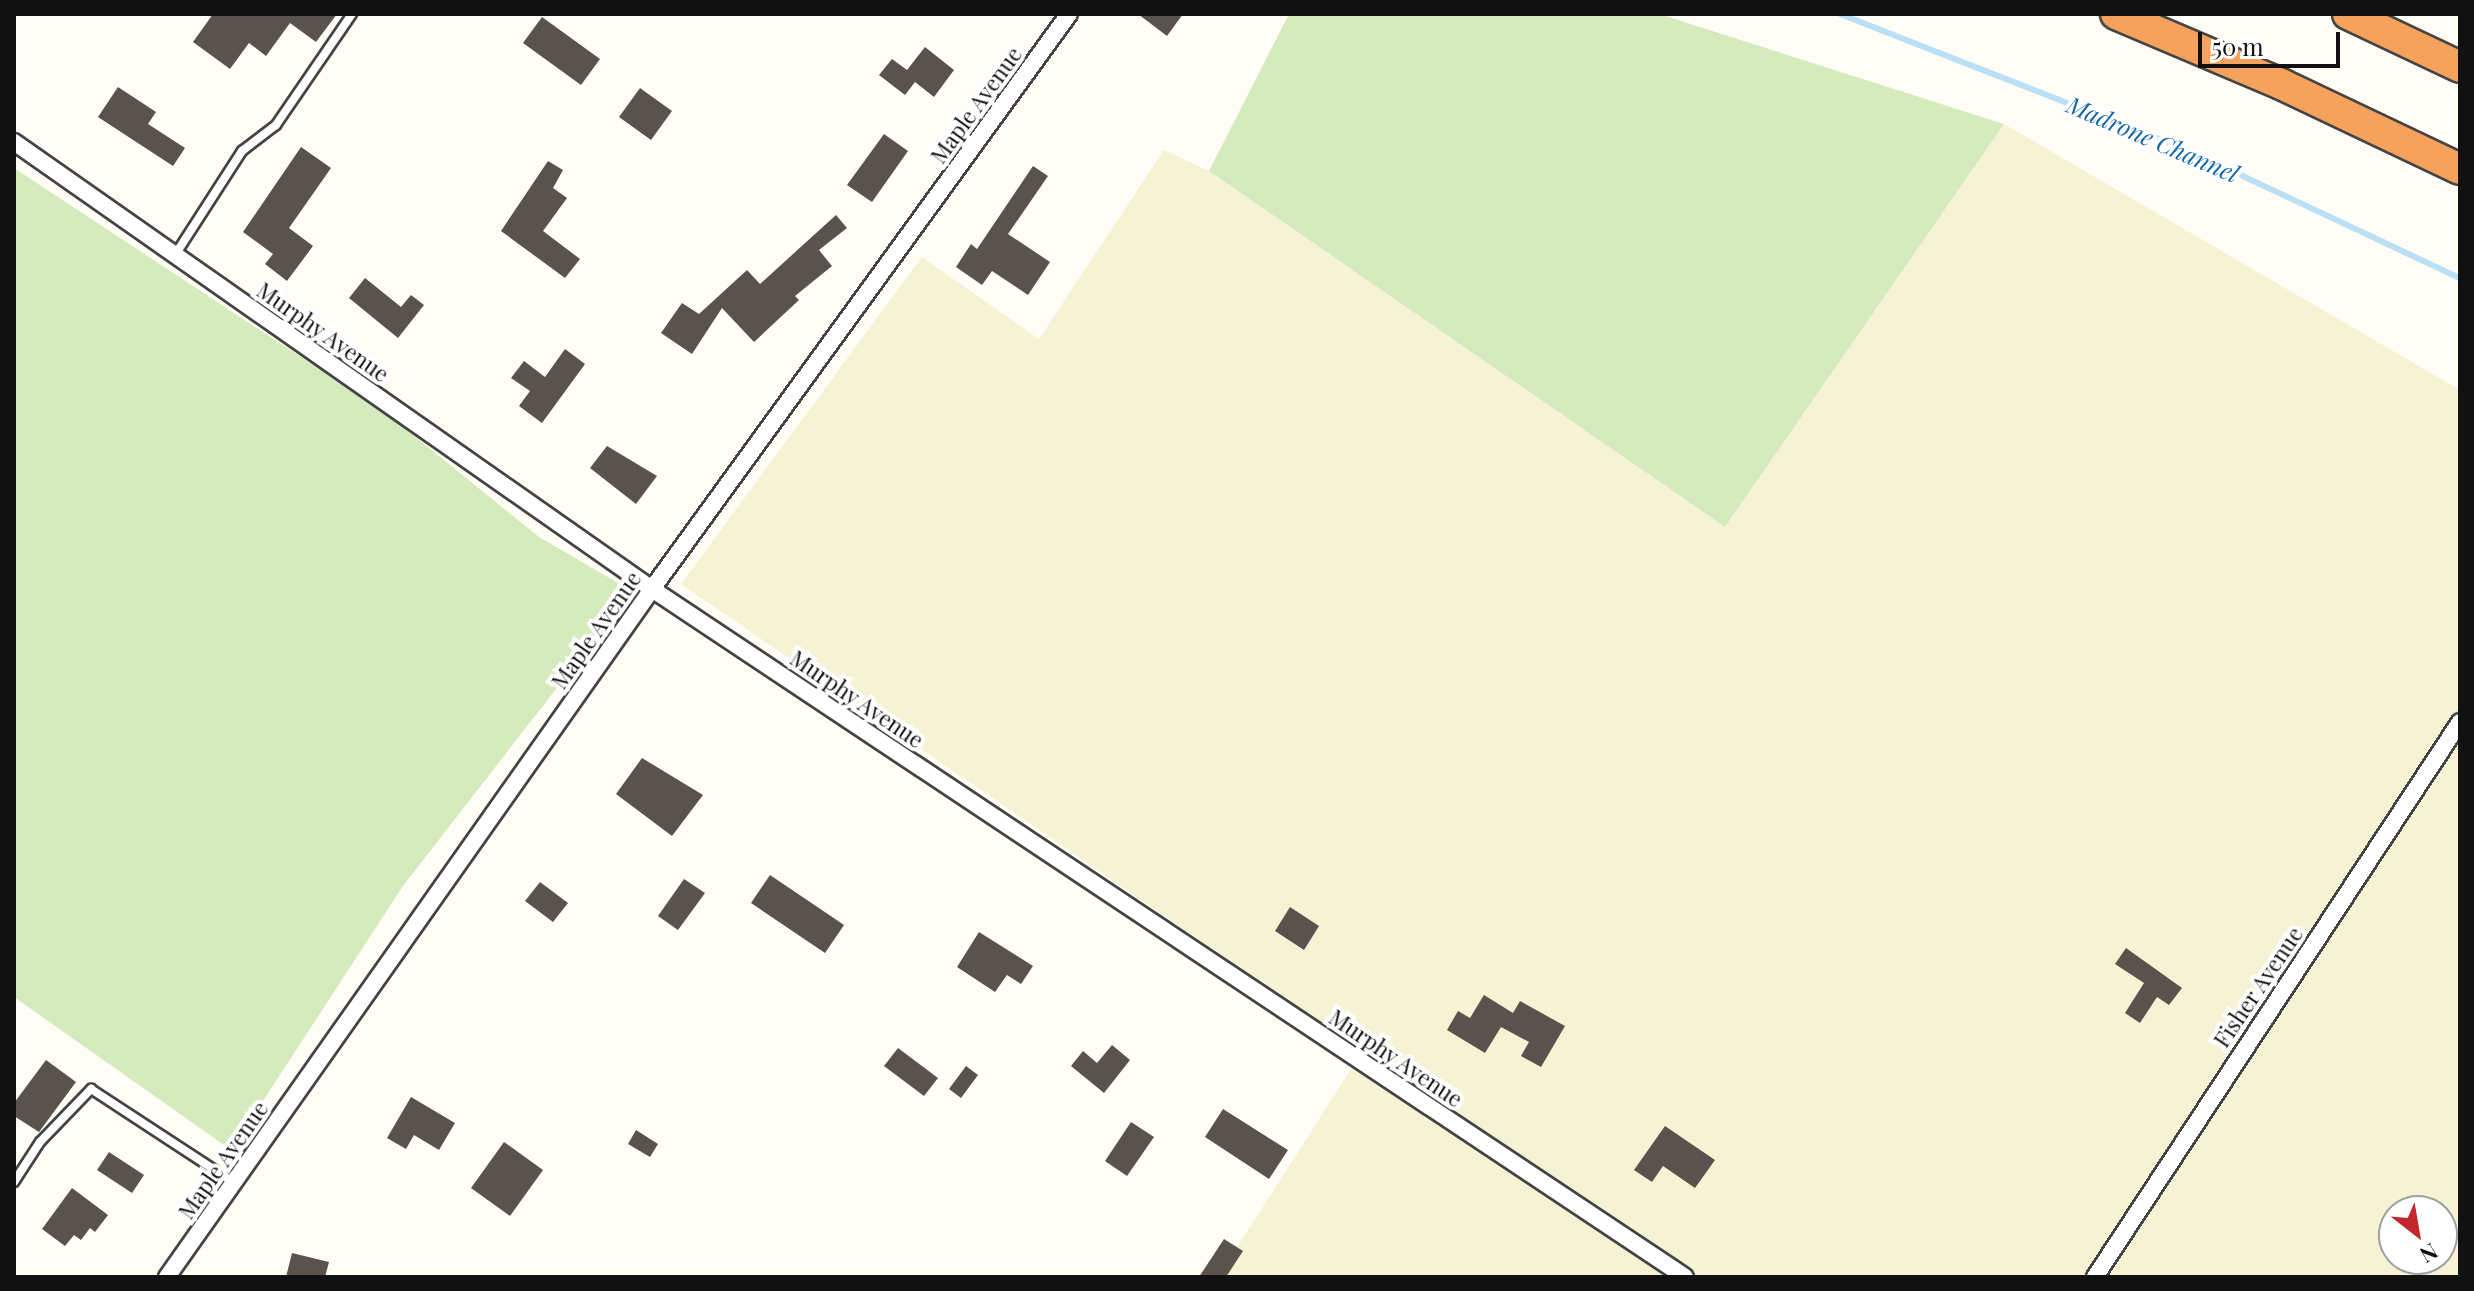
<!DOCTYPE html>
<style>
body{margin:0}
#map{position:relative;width:2474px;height:1291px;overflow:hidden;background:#fffdf5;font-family:"Playfair Display",serif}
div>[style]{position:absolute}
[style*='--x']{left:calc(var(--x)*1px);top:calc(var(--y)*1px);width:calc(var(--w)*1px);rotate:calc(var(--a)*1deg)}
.farmland>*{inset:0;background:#f6f3d4}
.green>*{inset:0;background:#d5ebbd}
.stream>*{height:6px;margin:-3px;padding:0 3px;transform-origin:3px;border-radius:3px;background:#b9e0f7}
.building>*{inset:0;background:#5a524d}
.roads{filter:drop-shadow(2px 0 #444) drop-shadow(-2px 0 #444) drop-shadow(0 2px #444) drop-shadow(0 -2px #444)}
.lane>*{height:8px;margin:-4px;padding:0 4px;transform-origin:4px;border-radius:4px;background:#fff}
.street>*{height:16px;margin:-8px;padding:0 8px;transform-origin:8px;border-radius:8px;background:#fff}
.highway>*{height:30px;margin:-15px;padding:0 15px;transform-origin:15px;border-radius:15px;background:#f5a25d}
span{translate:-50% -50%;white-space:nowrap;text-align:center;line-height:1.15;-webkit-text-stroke:8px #fff;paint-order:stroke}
.street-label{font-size:22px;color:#111}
.water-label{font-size:24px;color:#1768a6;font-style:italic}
.frame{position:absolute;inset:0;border:16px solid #111;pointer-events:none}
.north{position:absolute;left:2378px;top:1195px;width:80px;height:80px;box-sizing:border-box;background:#fff;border:2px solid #a0a0a0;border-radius:50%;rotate:149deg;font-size:22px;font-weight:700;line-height:32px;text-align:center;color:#111}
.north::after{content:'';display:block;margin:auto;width:28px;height:36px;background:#c4262e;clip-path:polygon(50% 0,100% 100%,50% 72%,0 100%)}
.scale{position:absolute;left:2198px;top:32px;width:142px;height:36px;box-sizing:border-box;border:4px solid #111;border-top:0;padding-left:10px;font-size:24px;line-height:28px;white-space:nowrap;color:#111;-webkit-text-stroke:6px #fff;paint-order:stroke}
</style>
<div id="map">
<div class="farmland">
<div style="clip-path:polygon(evenodd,2004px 124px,2460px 390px,2460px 1277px,1218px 1277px,1362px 1052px,681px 584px,922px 257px,1039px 339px,1164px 150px,1209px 171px,1725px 527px,2004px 124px,2394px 1211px,2442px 1211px,2442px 1259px,2394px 1259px,2394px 1211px)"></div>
</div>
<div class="green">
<div style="clip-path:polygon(1289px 14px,1659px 14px,2004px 124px,1725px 527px,1209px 171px)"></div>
<div style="clip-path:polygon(14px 168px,386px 413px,539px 537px,632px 591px,403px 886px,231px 1150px,14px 997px)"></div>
</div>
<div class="stream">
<div style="--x:1840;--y:14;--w:380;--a:21.4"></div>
<div style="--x:2194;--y:153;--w:294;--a:25.2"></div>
</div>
<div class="building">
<div style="clip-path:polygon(213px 14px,337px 14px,316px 42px,290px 23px,266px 56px,249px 43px,230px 69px,193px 42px)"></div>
<div style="clip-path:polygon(1138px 14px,1183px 14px,1167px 36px)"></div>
<div style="clip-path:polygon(542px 17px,600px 59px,581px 85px,523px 43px)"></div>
<div style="clip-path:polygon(925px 47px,954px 70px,934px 97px,915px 82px,905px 95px,879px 75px,892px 59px,907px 70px)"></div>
<div style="clip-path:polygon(118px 87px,156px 112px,148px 124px,185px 148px,173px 166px,98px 117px)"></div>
<div style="clip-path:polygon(640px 88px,672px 111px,651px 140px,619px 117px)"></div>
<div style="clip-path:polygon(884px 134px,908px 151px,872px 202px,847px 185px)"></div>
<div style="clip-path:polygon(301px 147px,331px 168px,289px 228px,313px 246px,287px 281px,265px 264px,273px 254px,243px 232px)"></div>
<div style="clip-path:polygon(548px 161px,563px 170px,553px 188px,567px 198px,543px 231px,580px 259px,565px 278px,501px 231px)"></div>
<div style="clip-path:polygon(1033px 166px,1048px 176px,1008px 234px,1050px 262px,1028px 295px,992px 271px,982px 285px,956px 267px,971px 244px,977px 249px)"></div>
<div style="clip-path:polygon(836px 215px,847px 228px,819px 250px,832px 266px,795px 296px,799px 300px,754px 342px,722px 308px,692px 354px,661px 333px,682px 303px,699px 314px,747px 270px,760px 284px)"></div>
<div style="clip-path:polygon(365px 278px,401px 307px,411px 295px,424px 305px,398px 338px,349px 298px)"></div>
<div style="clip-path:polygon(565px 349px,585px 364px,542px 423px,519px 406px,530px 391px,511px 378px,524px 361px,545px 377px)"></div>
<div style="clip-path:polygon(607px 446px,657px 476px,636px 504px,590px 468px)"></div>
<div style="clip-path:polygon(642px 758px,703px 795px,672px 836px,616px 794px)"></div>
<div style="clip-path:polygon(770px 875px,844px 925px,825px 953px,751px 903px)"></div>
<div style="clip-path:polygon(684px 879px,705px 893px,678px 930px,658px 916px)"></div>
<div style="clip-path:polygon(540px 882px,568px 903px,553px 922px,525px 901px)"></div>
<div style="clip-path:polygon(1290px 907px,1319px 926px,1304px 950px,1275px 931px)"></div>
<div style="clip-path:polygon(979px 932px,1033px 966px,1021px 984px,1007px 975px,995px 992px,957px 967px)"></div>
<div style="clip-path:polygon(2126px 948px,2182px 988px,2169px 1005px,2157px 997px,2140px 1023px,2125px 1013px,2144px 983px,2115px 964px)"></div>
<div style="clip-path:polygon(1484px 995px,1513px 1013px,1520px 1001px,1565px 1026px,1541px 1067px,1521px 1056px,1529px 1042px,1501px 1027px,1485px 1053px,1447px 1030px,1458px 1011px,1470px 1018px)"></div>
<div style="clip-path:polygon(1112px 1045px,1130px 1060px,1104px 1093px,1071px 1066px,1083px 1051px,1097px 1063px)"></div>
<div style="clip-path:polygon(898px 1048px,938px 1078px,924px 1096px,884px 1066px)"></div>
<div style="clip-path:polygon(46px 1060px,76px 1082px,39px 1132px,14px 1116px,14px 1103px)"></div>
<div style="clip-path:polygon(966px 1066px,978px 1075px,961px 1098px,949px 1089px)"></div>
<div style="clip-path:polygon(411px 1097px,455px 1123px,439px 1150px,414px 1135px,406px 1149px,387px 1138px)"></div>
<div style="clip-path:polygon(1223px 1109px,1288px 1150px,1269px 1179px,1205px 1137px)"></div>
<div style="clip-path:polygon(1131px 1122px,1154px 1137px,1127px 1176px,1105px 1161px)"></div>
<div style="clip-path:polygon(1665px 1126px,1715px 1160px,1695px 1188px,1663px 1166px,1652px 1182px,1634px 1170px)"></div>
<div style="clip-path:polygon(636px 1130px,658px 1144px,650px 1157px,628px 1144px)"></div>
<div style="clip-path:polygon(504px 1142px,543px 1170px,510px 1216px,471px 1188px)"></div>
<div style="clip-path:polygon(109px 1152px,144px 1175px,132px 1193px,97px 1170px)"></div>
<div style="clip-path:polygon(72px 1188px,108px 1215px,95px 1232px,90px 1228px,81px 1240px,74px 1235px,65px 1246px,42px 1229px)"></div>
<div style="clip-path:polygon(1224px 1239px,1243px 1251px,1226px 1277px,1199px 1277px)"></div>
<div style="clip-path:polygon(292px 1253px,329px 1262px,325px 1277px,286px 1277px)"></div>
</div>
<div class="roads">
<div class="lane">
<div style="--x:175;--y:255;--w:124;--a:-57.2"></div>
<div style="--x:242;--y:151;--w:43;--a:-37.4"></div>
<div style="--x:276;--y:125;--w:135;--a:-55.6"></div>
<div style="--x:14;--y:1182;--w:48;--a:-57"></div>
<div style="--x:40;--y:1142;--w:74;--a:-46.1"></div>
<div style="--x:91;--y:1089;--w:170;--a:33.2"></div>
</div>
<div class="street">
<div style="--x:14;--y:142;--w:779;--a:35.02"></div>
<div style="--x:652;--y:589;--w:1241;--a:33.66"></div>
<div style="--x:167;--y:1277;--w:842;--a:-54.82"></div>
<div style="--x:652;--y:589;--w:710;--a:-54.05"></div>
<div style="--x:2095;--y:1277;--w:664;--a:-56.67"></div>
</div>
<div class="highway">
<div style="--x:2116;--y:14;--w:179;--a:23"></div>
<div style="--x:2281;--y:84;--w:198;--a:25.4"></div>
<div style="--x:2348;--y:14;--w:124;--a:25.3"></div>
</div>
</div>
<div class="street-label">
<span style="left:976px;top:105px;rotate:-54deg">Maple Avenue</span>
<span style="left:323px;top:332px;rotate:35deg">Murphy Avenue</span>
<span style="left:596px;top:630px;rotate:-55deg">Maple Avenue</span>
<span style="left:857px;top:699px;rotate:34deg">Murphy Avenue</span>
<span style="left:2258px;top:987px;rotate:-56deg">Fisher Avenue</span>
<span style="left:1396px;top:1058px;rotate:34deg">Murphy Avenue</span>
<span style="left:223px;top:1160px;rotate:-55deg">Maple Avenue</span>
</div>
<div class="water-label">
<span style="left:2153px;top:139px;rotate:23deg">Madrone Channel</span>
</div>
<div class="frame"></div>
<div class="north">N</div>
<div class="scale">50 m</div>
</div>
